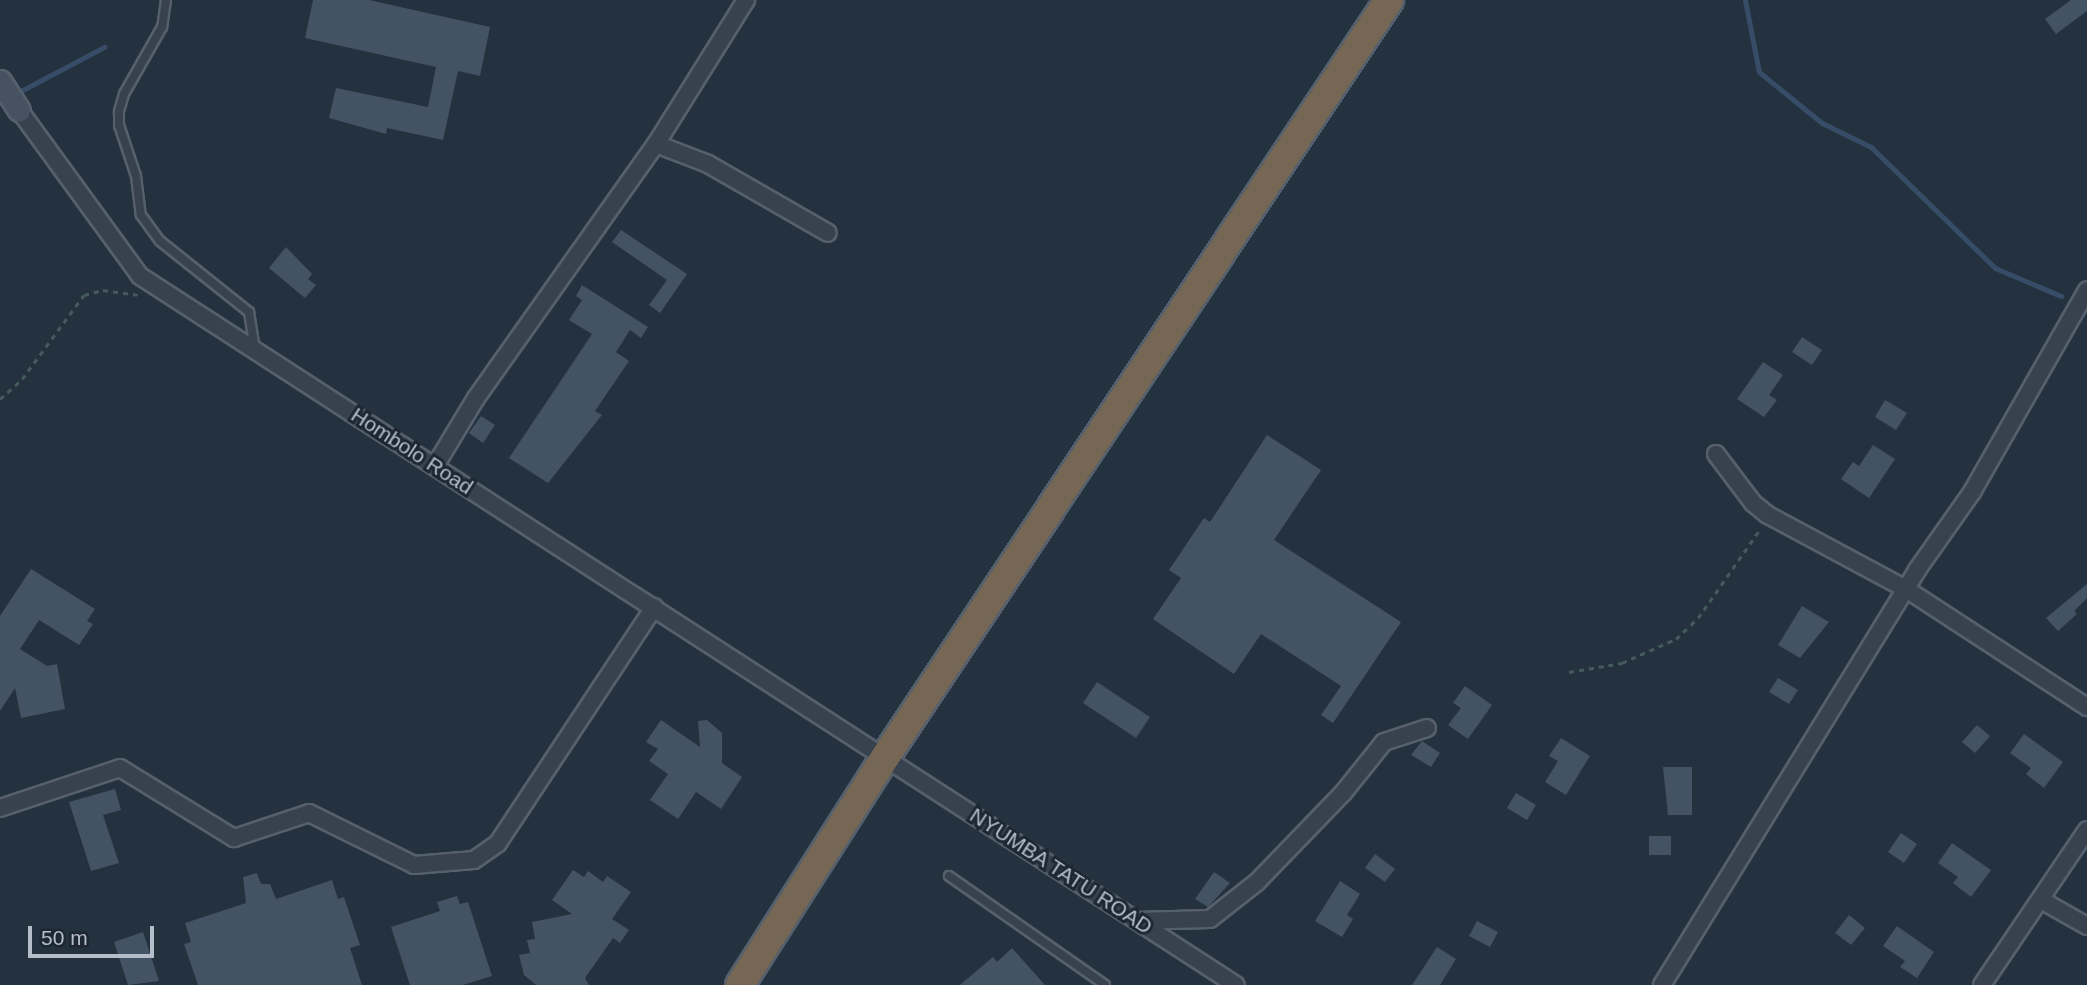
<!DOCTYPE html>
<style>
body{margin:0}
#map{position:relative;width:2087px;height:985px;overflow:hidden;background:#24313f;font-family:Helvetica,sans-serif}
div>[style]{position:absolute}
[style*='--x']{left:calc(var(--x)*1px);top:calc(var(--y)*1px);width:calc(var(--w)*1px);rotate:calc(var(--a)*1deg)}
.stream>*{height:5px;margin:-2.5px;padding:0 2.5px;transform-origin:2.5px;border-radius:2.5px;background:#374d67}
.building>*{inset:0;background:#445363}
.path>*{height:2.5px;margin-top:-1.25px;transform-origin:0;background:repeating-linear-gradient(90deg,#445b5d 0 5px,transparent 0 10px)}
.roads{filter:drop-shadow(2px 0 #56606d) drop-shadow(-2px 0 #56606d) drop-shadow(0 2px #56606d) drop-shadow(0 -2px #56606d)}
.lane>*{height:8px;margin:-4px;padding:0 4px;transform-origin:4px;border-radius:4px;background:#38424f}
.street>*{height:16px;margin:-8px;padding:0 8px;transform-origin:8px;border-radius:8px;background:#38424f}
.secondary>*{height:21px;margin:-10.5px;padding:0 10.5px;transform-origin:10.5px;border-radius:10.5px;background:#465262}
.highway>*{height:28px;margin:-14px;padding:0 14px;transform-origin:14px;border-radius:14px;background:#756754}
span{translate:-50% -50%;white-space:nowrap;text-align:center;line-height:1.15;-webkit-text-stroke:6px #1d2734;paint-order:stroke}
.street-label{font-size:21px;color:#b4bdca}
.scale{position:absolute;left:28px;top:926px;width:126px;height:32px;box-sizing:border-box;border:4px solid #b4bdca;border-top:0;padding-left:9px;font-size:21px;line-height:24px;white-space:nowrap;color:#b4bdca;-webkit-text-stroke:5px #1d2734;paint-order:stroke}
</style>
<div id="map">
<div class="stream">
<div style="--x:1745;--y:0;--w:73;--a:79"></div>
<div style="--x:1759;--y:72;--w:81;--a:39"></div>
<div style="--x:1822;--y:123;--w:55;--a:26.1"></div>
<div style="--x:1871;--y:147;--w:173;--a:44.3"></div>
<div style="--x:1995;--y:268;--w:72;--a:23"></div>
<div style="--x:15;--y:94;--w:101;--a:-27.8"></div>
</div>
<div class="building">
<div style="clip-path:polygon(313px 0,369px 0,490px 27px,480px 76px,458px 71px,443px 140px,387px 128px,386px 134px,329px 118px,336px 88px,428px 107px,436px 67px,305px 38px)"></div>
<div style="clip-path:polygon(2071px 0,2087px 0,2087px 11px,2056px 34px,2045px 19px)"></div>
<div style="clip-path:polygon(621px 230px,687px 274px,660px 313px,649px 305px,667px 280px,612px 242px)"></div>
<div style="clip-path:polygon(286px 247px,312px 274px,308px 279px,316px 285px,305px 298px,269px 268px)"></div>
<div style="clip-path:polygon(582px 285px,648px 327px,641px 338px,630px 330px,616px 352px,629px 361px,595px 411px,602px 415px,548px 483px,509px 458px,592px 334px,569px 320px,582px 300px,576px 296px)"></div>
<div style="clip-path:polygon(1802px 337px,1822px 350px,1812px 365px,1792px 352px)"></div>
<div style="clip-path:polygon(1763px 362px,1783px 375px,1769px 395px,1777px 400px,1764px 417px,1737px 399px)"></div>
<div style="clip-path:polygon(1885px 400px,1907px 413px,1896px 430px,1875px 417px)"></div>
<div style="clip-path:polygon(481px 416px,495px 425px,483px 443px,469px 433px)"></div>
<div style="clip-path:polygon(1267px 435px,1321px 470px,1274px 540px,1401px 622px,1333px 723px,1321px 715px,1341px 686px,1261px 634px,1234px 674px,1153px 619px,1181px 578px,1169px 570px,1204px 518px,1210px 522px)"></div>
<div style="clip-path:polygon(1873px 445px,1895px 459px,1869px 498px,1841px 479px,1853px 462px,1859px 466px)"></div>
<div style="clip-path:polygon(31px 569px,95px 609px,87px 621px,93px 624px,79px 645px,39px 620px,20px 649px,47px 666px,57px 664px,65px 709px,21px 718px,15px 688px,0 711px,0 616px)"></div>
<div style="clip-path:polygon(2087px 584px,2087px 598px,2074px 611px,2077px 614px,2058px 631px,2046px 618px)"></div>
<div style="clip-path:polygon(1802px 606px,1829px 622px,1800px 658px,1778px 645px)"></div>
<div style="clip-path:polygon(1778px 678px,1798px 690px,1789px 704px,1769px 692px)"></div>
<div style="clip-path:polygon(1097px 682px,1150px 717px,1136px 738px,1083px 703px)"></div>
<div style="clip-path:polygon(1465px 686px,1492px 705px,1468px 739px,1448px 725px,1461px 708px,1453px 703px)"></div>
<div style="clip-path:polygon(661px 720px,700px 747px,698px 721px,707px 720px,722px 733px,722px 763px,742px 777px,721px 809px,696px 792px,678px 819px,650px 800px,668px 774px,649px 761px,658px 749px,646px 742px)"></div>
<div style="clip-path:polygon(1977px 725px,1990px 736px,1975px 753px,1962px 742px)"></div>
<div style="clip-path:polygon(2024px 734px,2063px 762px,2044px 788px,2026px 774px,2031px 768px,2010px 753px)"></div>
<div style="clip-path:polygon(1561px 738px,1590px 756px,1566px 795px,1545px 782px,1558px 761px,1549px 756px)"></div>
<div style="clip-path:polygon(1422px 741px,1440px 753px,1431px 767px,1411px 755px)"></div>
<div style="clip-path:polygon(1663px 767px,1692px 767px,1692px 815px,1668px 815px)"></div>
<div style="clip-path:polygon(115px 789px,121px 810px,103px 815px,119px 863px,91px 871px,69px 802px)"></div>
<div style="clip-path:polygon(1516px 793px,1536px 805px,1527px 820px,1507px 808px)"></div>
<div style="clip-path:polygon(1901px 833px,1917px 844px,1904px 863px,1888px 852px)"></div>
<div style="clip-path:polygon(1649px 836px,1671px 836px,1671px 855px,1649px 855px)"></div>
<div style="clip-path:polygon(1952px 843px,1991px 870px,1971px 897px,1953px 883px,1958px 877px,1938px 863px)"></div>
<div style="clip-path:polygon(1375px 854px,1395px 869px,1385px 882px,1365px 868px)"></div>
<div style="clip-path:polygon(573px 870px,584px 877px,588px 871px,603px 882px,607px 876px,631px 892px,612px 919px,629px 930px,620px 943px,613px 938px,585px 978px,589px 985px,536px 985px,524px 975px,519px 955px,530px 953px,527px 940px,535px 939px,532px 922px,572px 914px,552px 900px)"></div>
<div style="clip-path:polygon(1214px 872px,1230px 883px,1208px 907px,1195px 899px)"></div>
<div style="clip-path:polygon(257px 873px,261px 884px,270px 884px,276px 899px,332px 880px,338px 899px,344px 897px,360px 945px,350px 948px,362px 985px,198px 985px,184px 944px,191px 942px,185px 923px,246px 903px,243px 877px)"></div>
<div style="clip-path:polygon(1340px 881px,1360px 894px,1347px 915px,1353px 919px,1342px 937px,1315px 921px)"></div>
<div style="clip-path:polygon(457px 896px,460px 904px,468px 902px,492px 976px,463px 985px,410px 985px,391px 927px,440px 911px,437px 902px)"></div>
<div style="clip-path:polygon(1849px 915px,1865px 928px,1851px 945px,1835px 933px)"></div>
<div style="clip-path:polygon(1477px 921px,1498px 932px,1490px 947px,1469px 936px)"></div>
<div style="clip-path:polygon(1897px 926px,1934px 952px,1917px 978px,1900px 967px,1905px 961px,1883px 946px)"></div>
<div style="clip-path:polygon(143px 932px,159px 981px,128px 985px,114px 942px)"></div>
<div style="clip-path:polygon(1437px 947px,1456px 959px,1440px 985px,1412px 985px)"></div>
<div style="clip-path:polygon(1012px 948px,1045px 985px,960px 985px,993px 957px,997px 962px)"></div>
</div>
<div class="path">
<div style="--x:0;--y:399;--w:30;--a:-42"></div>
<div style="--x:22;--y:379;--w:104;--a:-53.6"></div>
<div style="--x:84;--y:295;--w:20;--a:-15"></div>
<div style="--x:103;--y:290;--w:35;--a:8"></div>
<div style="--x:1569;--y:672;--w:54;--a:-9.6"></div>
<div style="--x:1622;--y:663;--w:59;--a:-24"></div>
<div style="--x:1676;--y:639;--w:30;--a:-44"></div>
<div style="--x:1698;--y:618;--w:108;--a:-55.1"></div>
</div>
<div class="roads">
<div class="lane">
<div style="--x:166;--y:0;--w:27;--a:98"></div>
<div style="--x:162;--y:27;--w:77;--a:119.6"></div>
<div style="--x:124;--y:94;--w:19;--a:106"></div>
<div style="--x:119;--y:112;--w:13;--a:90"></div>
<div style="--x:119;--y:125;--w:54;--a:71.6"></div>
<div style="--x:136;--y:176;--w:39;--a:83"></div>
<div style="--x:141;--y:215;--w:32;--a:54"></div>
<div style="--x:160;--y:241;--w:114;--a:38.6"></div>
<div style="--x:249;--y:312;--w:38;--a:81"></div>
<div style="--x:949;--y:876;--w:190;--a:34.9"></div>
</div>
<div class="street">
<div style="--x:19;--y:110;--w:205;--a:53.9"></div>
<div style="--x:140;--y:276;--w:1305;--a:32.9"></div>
<div style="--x:656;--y:144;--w:56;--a:21"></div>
<div style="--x:708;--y:164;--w:138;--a:29.9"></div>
<div style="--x:1716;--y:454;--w:61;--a:52.9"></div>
<div style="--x:1753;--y:503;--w:19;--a:39"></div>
<div style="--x:1768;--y:515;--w:157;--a:28.2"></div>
<div style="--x:1906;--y:589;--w:216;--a:33.1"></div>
<div style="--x:435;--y:466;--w:79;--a:-58.9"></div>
<div style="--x:476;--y:398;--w:311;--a:-54.7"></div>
<div style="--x:656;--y:144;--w:170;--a:-58"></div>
<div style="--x:0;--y:808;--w:126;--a:-18.4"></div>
<div style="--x:120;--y:768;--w:134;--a:31.6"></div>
<div style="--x:234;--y:838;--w:79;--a:-18.4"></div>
<div style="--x:309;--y:813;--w:117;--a:26.3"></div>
<div style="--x:414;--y:865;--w:60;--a:-4.8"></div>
<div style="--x:474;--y:860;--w:29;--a:-35"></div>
<div style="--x:498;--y:843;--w:283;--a:-56.5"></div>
<div style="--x:2041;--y:900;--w:53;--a:29.5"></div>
<div style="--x:1138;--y:921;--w:72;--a:-1.6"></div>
<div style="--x:1210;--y:919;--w:60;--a:-38.2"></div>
<div style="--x:1257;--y:882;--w:124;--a:-46"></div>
<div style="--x:1343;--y:793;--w:65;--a:-51.2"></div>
<div style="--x:1384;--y:742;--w:45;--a:-18"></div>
<div style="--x:1662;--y:985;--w:487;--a:-58.4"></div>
<div style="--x:1917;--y:570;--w:95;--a:-54.8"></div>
<div style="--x:1972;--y:492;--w:232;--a:-60.3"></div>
<div style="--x:1982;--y:985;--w:187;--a:-55.9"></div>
</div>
<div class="secondary">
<div style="--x:0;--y:81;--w:35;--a:57"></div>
</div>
<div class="highway">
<div style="--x:740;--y:985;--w:272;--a:-57.5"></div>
<div style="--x:886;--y:756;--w:908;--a:-56.36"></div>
</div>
</div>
<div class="street-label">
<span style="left:412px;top:451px;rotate:33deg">Hombolo Road</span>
<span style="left:1061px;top:871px;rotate:33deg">NYUMBA TATU ROAD</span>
</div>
<div class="scale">50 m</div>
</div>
